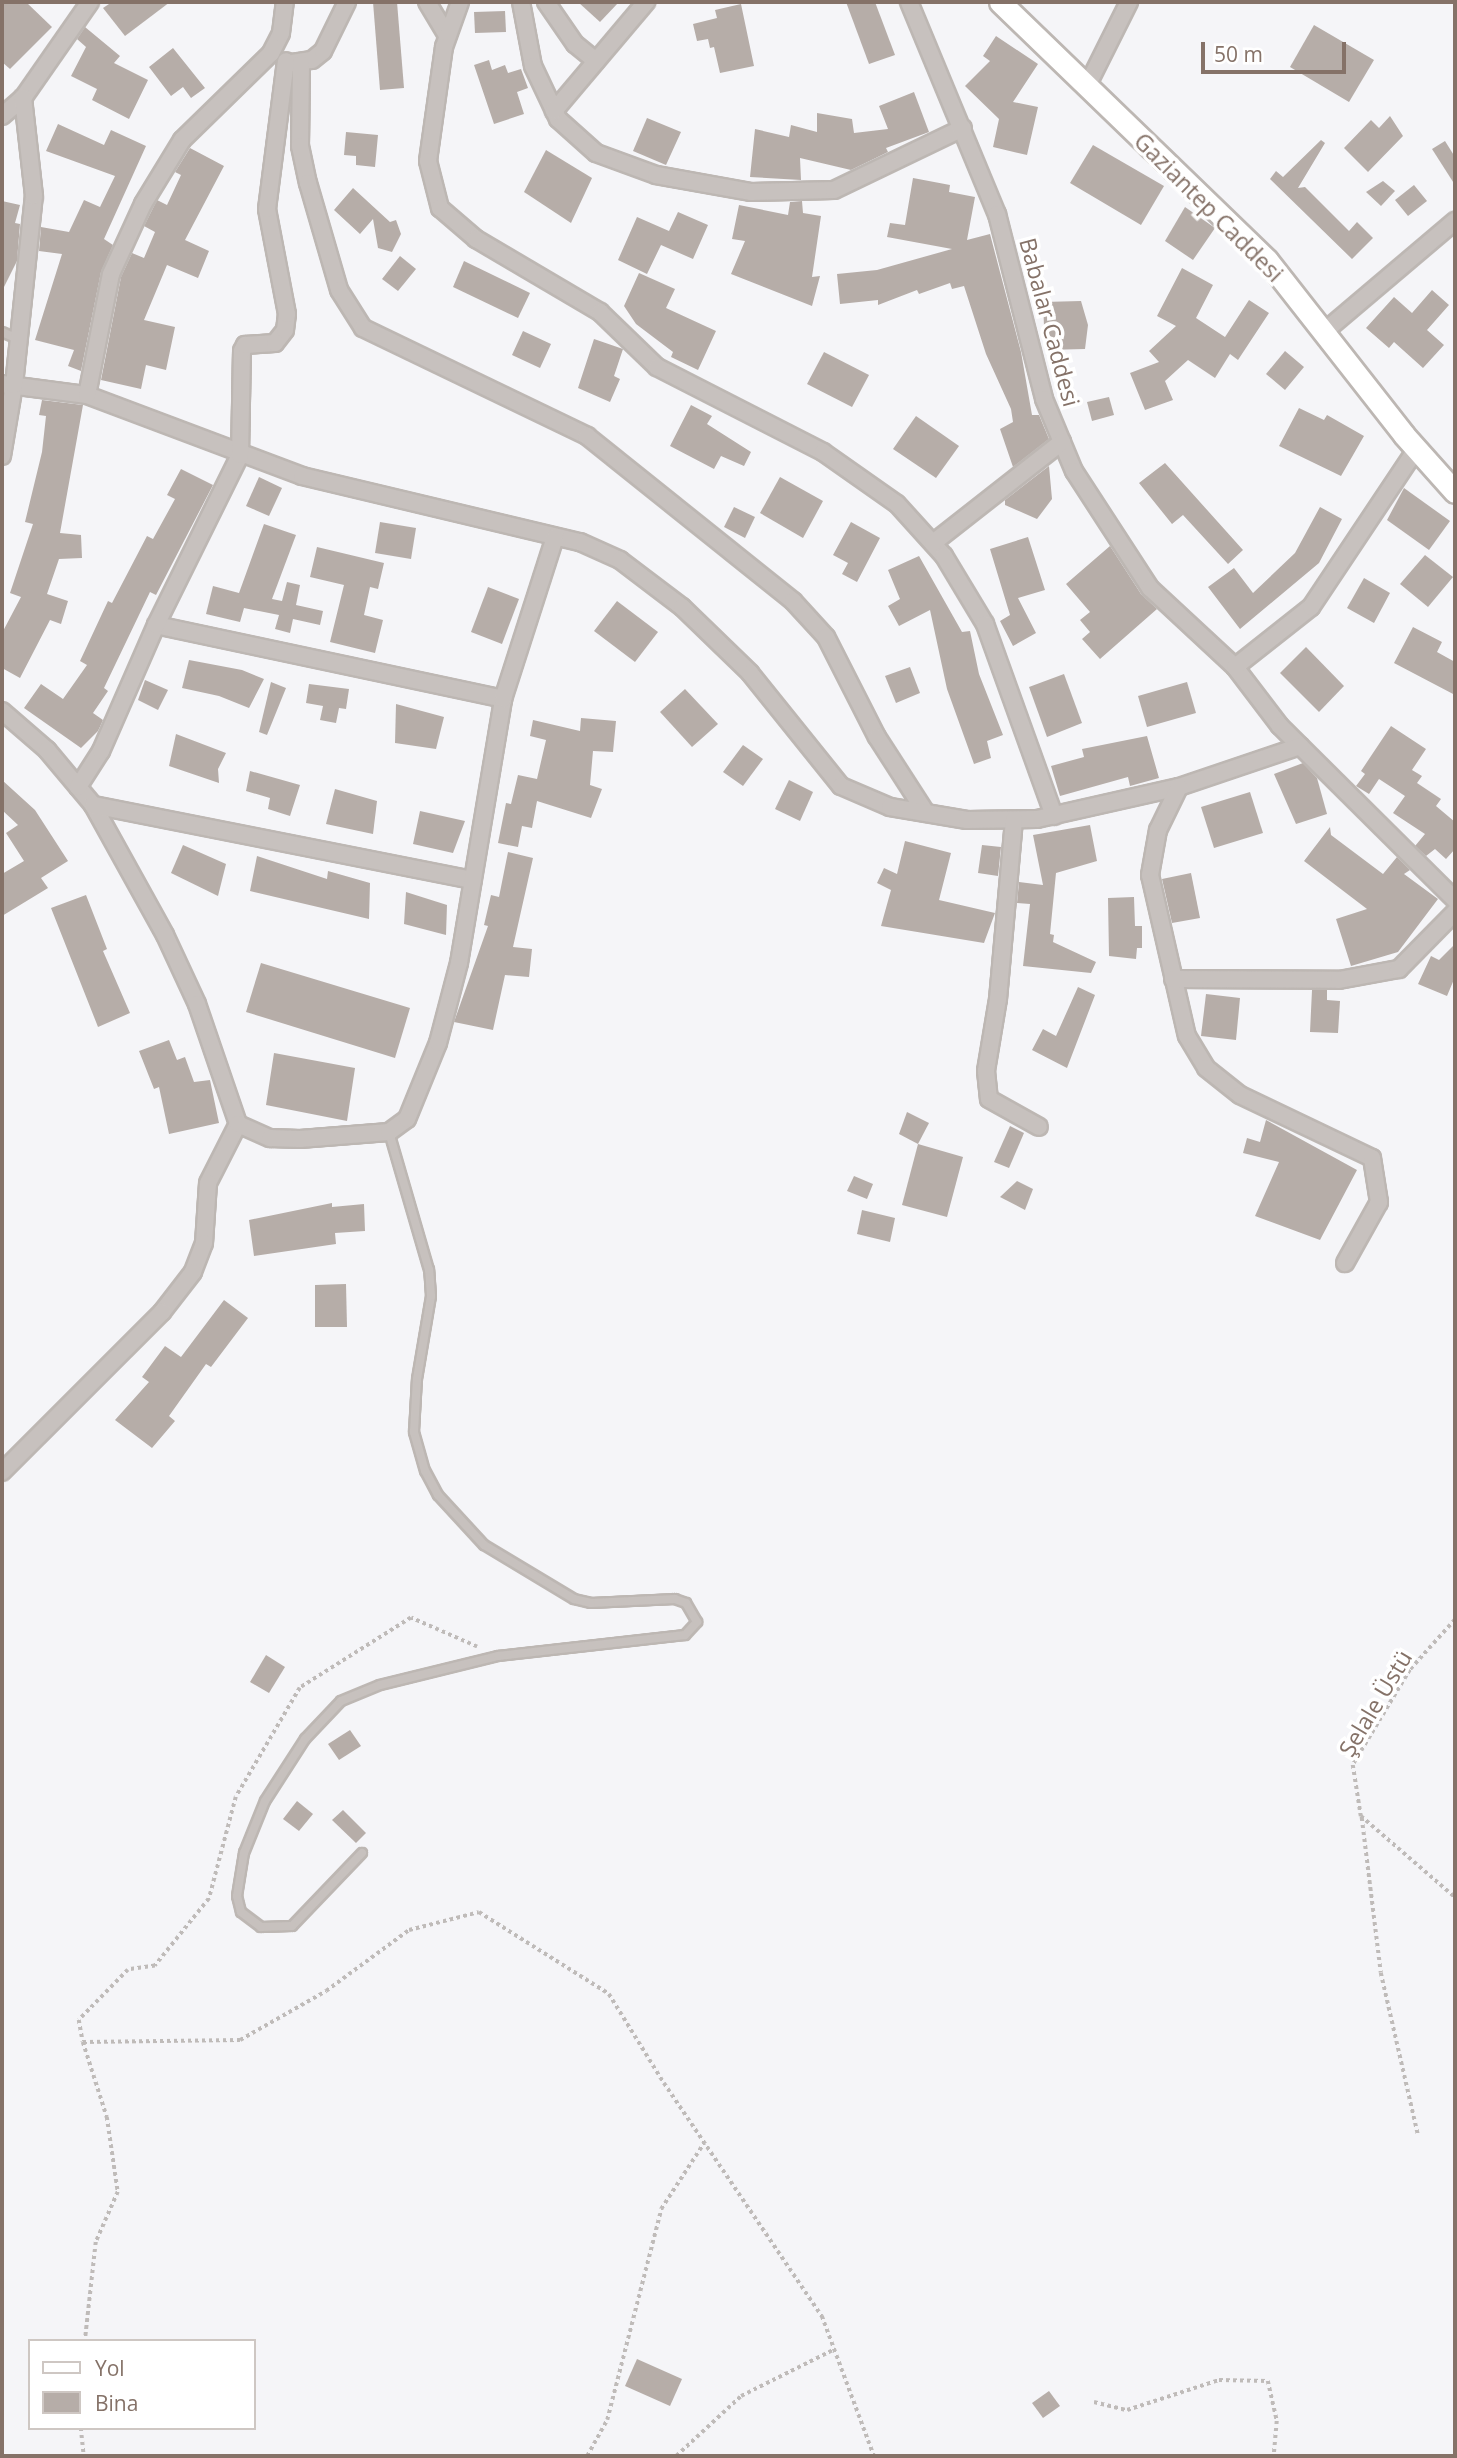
<!DOCTYPE html>
<meta charset="utf-8">
<style>
body{margin:0}
#map{position:relative;width:1457px;height:2458px;overflow:hidden;background:#f5f5f8;font-family:"Open Sans",sans-serif}
div>[style]{position:absolute}
[style*='--x']{left:calc(var(--x)*1px);top:calc(var(--y)*1px);width:calc(var(--w)*1px);rotate:calc(var(--a)*1deg)}
.building>*{inset:0;background:#b6ada8}
.path>*{height:3.5px;margin-top:-1.75px;transform-origin:0;background:repeating-linear-gradient(90deg,#bfbbb9 0 3.5px,transparent 0 7px)}
.roads{filter:drop-shadow(2px 0 #bdb7b3) drop-shadow(-2px 0 #bdb7b3) drop-shadow(0 2px #bdb7b3) drop-shadow(0 -2px #bdb7b3)}
.lane>*{height:8px;margin:-4px;padding:0 4px;transform-origin:4px;border-radius:4px;background:#c7c1be}
.street>*{height:16px;margin:-8px;padding:0 8px;transform-origin:8px;border-radius:8px;background:#c7c1be}
.secondary>*{height:21px;margin:-10.5px;padding:0 10.5px;transform-origin:10.5px;border-radius:10.5px;background:#fff}
span{translate:-50% -50%;white-space:nowrap;text-align:center;line-height:1.15;-webkit-text-stroke:7px #fff;paint-order:stroke}
.street-label{font-size:23px;color:#857268}
.frame{position:absolute;inset:0;border:4px solid #857268;pointer-events:none}
.legend{position:absolute;left:28px;top:2339px;width:228px;height:91px;box-sizing:border-box;background:#fff;border:2px solid #cec7c3;margin:0;padding:9px 12px;list-style:none;font-size:21px;color:#857268}
.legend li{display:flex;align-items:center;gap:14px;height:35px}
.legend b{width:35px;border:2px solid #cec7c3}
.scale{position:absolute;left:1201px;top:42px;width:145px;height:32px;box-sizing:border-box;border:4px solid #857268;border-top:0;padding-left:9px;font-size:21px;line-height:24px;white-space:nowrap;color:#857268;-webkit-text-stroke:5px #fff;paint-order:stroke}
</style>
<div id="map">
<div class="building">
<div style="clip-path:polygon(2px 2px,26px 2px,52px 27px,10px 69px,2px 62px)"></div>
<div style="clip-path:polygon(112px 2px,170px 2px,125px 36px,103px 8px)"></div>
<div style="clip-path:polygon(373px 2px,397px 2px,404px 88px,380px 90px)"></div>
<div style="clip-path:polygon(578px 2px,619px 2px,600px 22px)"></div>
<div style="clip-path:polygon(846px 2px,875px 2px,895px 55px,869px 64px)"></div>
<div style="clip-path:polygon(741px 4px,754px 66px,720px 73px,714px 47px,710px 48px,708px 39px,697px 41px,693px 24px,717px 18px,715px 10px)"></div>
<div style="clip-path:polygon(505px 11px,506px 32px,475px 33px,474px 12px)"></div>
<div style="clip-path:polygon(1314px 25px,1374px 60px,1349px 102px,1290px 67px)"></div>
<div style="clip-path:polygon(85px 27px,120px 56px,114px 63px,148px 80px,129px 119px,92px 100px,97px 89px,71px 76px,86px 47px,77px 39px)"></div>
<div style="clip-path:polygon(996px 36px,1038px 64px,1013px 102px,1038px 107px,1027px 155px,993px 147px,999px 119px,965px 86px,990px 61px,983px 56px)"></div>
<div style="clip-path:polygon(173px 48px,205px 88px,191px 98px,183px 87px,171px 96px,149px 67px)"></div>
<div style="clip-path:polygon(489px 60px,492px 70px,505px 65px,508px 73px,521px 69px,528px 88px,517px 92px,524px 114px,494px 124px,474px 65px)"></div>
<div style="clip-path:polygon(914px 92px,929px 132px,886px 148px,888px 152px,851px 170px,800px 158px,801px 180px,750px 177px,755px 129px,789px 137px,791px 125px,817px 132px,817px 113px,852px 119px,854px 133px,888px 129px,879px 106px)"></div>
<div style="clip-path:polygon(1390px 116px,1403px 136px,1368px 172px,1344px 148px,1371px 120px,1379px 128px)"></div>
<div style="clip-path:polygon(647px 118px,681px 132px,666px 165px,633px 151px)"></div>
<div style="clip-path:polygon(58px 124px,104px 145px,111px 130px,146px 146px,104px 239px,113px 245px,101px 272px,81px 371px,68px 366px,74px 350px,35px 340px,62px 254px,39px 251px,41px 227px,69px 232px,84px 200px,100px 207px,115px 176px,46px 151px)"></div>
<div style="clip-path:polygon(346px 132px,378px 135px,375px 167px,356px 165px,356px 156px,344px 155px)"></div>
<div style="clip-path:polygon(1321px 140px,1325px 143px,1298px 188px,1305px 187px,1349px 231px,1357px 222px,1373px 238px,1352px 259px,1270px 179px,1276px 171px,1283px 177px)"></div>
<div style="clip-path:polygon(1445px 141px,1455px 157px,1455px 185px,1432px 149px)"></div>
<div style="clip-path:polygon(1093px 145px,1164px 186px,1141px 225px,1070px 183px)"></div>
<div style="clip-path:polygon(190px 148px,224px 166px,185px 240px,209px 251px,198px 278px,167px 265px,144px 320px,175px 327px,166px 370px,146px 365px,141px 389px,101px 380px,121px 277px,132px 253px,144px 258px,155px 232px,144px 226px,157px 200px,167px 205px,181px 175px,175px 172px)"></div>
<div style="clip-path:polygon(546px 150px,592px 178px,571px 223px,524px 192px)"></div>
<div style="clip-path:polygon(913px 178px,950px 185px,949px 192px,975px 197px,967px 240px,990px 234px,1021px 352px,1032px 415px,1039px 415px,1049px 439px,1013px 467px,1000px 429px,1013px 422px,1011px 409px,986px 354px,964px 286px,952px 289px,950px 283px,919px 294px,917px 290px,878px 305px,878px 300px,840px 304px,837px 274px,877px 270px,952px 249px,887px 237px,890px 223px,905px 225px)"></div>
<div style="clip-path:polygon(1383px 181px,1395px 191px,1381px 206px,1366px 192px)"></div>
<div style="clip-path:polygon(1414px 185px,1427px 201px,1408px 216px,1395px 200px)"></div>
<div style="clip-path:polygon(353px 188px,390px 222px,396px 220px,401px 234px,392px 252px,378px 248px,373px 219px,360px 234px,334px 210px)"></div>
<div style="clip-path:polygon(2px 201px,20px 205px,15px 223px,20px 224px,17px 261px,2px 291px)"></div>
<div style="clip-path:polygon(802px 201px,803px 213px,821px 216px,812px 277px,820px 276px,812px 306px,731px 274px,745px 241px,732px 239px,739px 205px,788px 215px,790px 202px)"></div>
<div style="clip-path:polygon(1185px 207px,1215px 228px,1193px 260px,1165px 241px)"></div>
<div style="clip-path:polygon(678px 212px,708px 225px,693px 259px,661px 245px,647px 274px,618px 260px,637px 217px,669px 231px)"></div>
<div style="clip-path:polygon(400px 256px,416px 269px,398px 291px,382px 279px)"></div>
<div style="clip-path:polygon(464px 261px,530px 293px,518px 318px,453px 287px)"></div>
<div style="clip-path:polygon(1182px 268px,1213px 285px,1196px 318px,1225px 337px,1249px 300px,1269px 313px,1238px 360px,1230px 354px,1215px 378px,1188px 360px,1165px 381px,1173px 400px,1145px 410px,1130px 373px,1159px 362px,1149px 351px,1176px 326px,1157px 316px)"></div>
<div style="clip-path:polygon(639px 273px,675px 289px,666px 308px,716px 331px,698px 370px,671px 357px,673px 352px,636px 324px,624px 306px)"></div>
<div style="clip-path:polygon(1432px 290px,1449px 305px,1427px 330px,1444px 345px,1423px 368px,1394px 342px,1389px 348px,1366px 328px,1394px 297px,1412px 313px)"></div>
<div style="clip-path:polygon(1081px 301px,1088px 325px,1085px 349px,1045px 350px,1043px 302px)"></div>
<div style="clip-path:polygon(523px 331px,551px 344px,540px 368px,512px 355px)"></div>
<div style="clip-path:polygon(594px 339px,623px 349px,614px 376px,620px 379px,610px 402px,578px 388px)"></div>
<div style="clip-path:polygon(1285px 351px,1304px 367px,1285px 390px,1266px 374px)"></div>
<div style="clip-path:polygon(824px 352px,869px 375px,852px 407px,807px 384px)"></div>
<div style="clip-path:polygon(1109px 397px,1114px 415px,1092px 421px,1087px 402px)"></div>
<div style="clip-path:polygon(42px 400px,83px 405px,60px 533px,81px 535px,82px 558px,59px 559px,47px 594px,68px 601px,61px 624px,50px 620px,20px 678px,2px 668px,2px 633px,21px 597px,10px 593px,33px 524px,25px 522px,42px 452px,46px 416px,39px 415px)"></div>
<div style="clip-path:polygon(691px 405px,712px 416px,707px 424px,751px 452px,744px 466px,721px 456px,714px 469px,670px 446px)"></div>
<div style="clip-path:polygon(1299px 408px,1324px 420px,1327px 415px,1364px 436px,1341px 476px,1279px 446px)"></div>
<div style="clip-path:polygon(916px 416px,959px 446px,936px 478px,893px 449px)"></div>
<div style="clip-path:polygon(1165px 463px,1243px 550px,1228px 564px,1183px 515px,1172px 524px,1139px 483px)"></div>
<div style="clip-path:polygon(1049px 466px,1052px 499px,1037px 519px,1005px 505px,1005px 500px)"></div>
<div style="clip-path:polygon(181px 469px,213px 485px,156px 595px,150px 592px,104px 688px,108px 691px,93px 713px,103px 720px,98px 731px,81px 748px,24px 708px,41px 684px,63px 699px,87px 665px,80px 661px,108px 601px,112px 603px,147px 536px,153px 539px,175px 499px,167px 495px)"></div>
<div style="clip-path:polygon(259px 477px,282px 488px,269px 516px,246px 506px)"></div>
<div style="clip-path:polygon(780px 477px,823px 501px,803px 538px,760px 513px)"></div>
<div style="clip-path:polygon(1404px 488px,1450px 521px,1429px 550px,1387px 520px)"></div>
<div style="clip-path:polygon(734px 507px,755px 517px,745px 538px,724px 527px)"></div>
<div style="clip-path:polygon(1320px 507px,1342px 519px,1319px 563px,1240px 629px,1208px 587px,1234px 568px,1253px 593px,1295px 553px)"></div>
<div style="clip-path:polygon(380px 522px,416px 528px,411px 559px,375px 553px)"></div>
<div style="clip-path:polygon(851px 522px,880px 538px,857px 582px,842px 574px,848px 563px,833px 555px)"></div>
<div style="clip-path:polygon(264px 524px,296px 535px,272px 599px,282px 601px,287px 582px,300px 585px,296px 605px,323px 611px,320px 625px,293px 619px,290px 633px,275px 629px,279px 615px,244px 608px,240px 622px,206px 614px,213px 586px,239px 593px)"></div>
<div style="clip-path:polygon(1028px 537px,1045px 590px,1018px 598px,1036px 633px,1013px 646px,1000px 621px,1010px 615px,990px 549px)"></div>
<div style="clip-path:polygon(1110px 546px,1141px 594px,1157px 609px,1100px 659px,1082px 639px,1090px 632px,1080px 620px,1090px 612px,1066px 584px)"></div>
<div style="clip-path:polygon(317px 547px,384px 563px,378px 589px,370px 587px,364px 615px,383px 620px,375px 653px,330px 642px,344px 585px,310px 577px)"></div>
<div style="clip-path:polygon(1425px 555px,1453px 577px,1428px 607px,1400px 584px)"></div>
<div style="clip-path:polygon(919px 556px,962px 632px,970px 631px,979px 674px,1003px 735px,987px 741px,991px 758px,974px 764px,947px 689px,930px 610px,899px 626px,888px 606px,900px 599px,888px 570px)"></div>
<div style="clip-path:polygon(1364px 578px,1390px 593px,1374px 623px,1347px 608px)"></div>
<div style="clip-path:polygon(488px 587px,519px 599px,502px 644px,471px 632px)"></div>
<div style="clip-path:polygon(617px 601px,658px 632px,635px 662px,594px 631px)"></div>
<div style="clip-path:polygon(1413px 627px,1442px 642px,1437px 652px,1455px 662px,1455px 695px,1394px 663px)"></div>
<div style="clip-path:polygon(1306px 647px,1344px 686px,1319px 712px,1280px 673px)"></div>
<div style="clip-path:polygon(189px 660px,242px 670px,264px 679px,249px 708px,219px 696px,182px 688px)"></div>
<div style="clip-path:polygon(910px 667px,920px 693px,896px 703px,885px 676px)"></div>
<div style="clip-path:polygon(1064px 674px,1082px 723px,1047px 737px,1029px 687px)"></div>
<div style="clip-path:polygon(145px 680px,168px 690px,158px 710px,138px 700px)"></div>
<div style="clip-path:polygon(271px 682px,286px 688px,267px 735px,259px 732px)"></div>
<div style="clip-path:polygon(1187px 682px,1196px 713px,1147px 727px,1138px 696px)"></div>
<div style="clip-path:polygon(309px 684px,349px 689px,346px 709px,339px 708px,336px 723px,320px 720px,323px 706px,306px 703px)"></div>
<div style="clip-path:polygon(685px 689px,718px 724px,692px 747px,660px 712px)"></div>
<div style="clip-path:polygon(396px 704px,444px 717px,436px 749px,395px 743px)"></div>
<div style="clip-path:polygon(581px 718px,616px 721px,613px 752px,593px 751px,590px 785px,602px 789px,591px 818px,537px 801px,532px 828px,522px 826px,518px 847px,498px 843px,506px 803px,511px 804px,518px 775px,537px 779px,546px 740px,530px 736px,533px 720px,580px 731px)"></div>
<div style="clip-path:polygon(1391px 726px,1426px 749px,1412px 770px,1422px 776px,1417px 783px,1441px 799px,1436px 806px,1455px 822px,1455px 849px,1446px 859px,1435px 849px,1426px 856px,1415px 846px,1425px 834px,1393px 813px,1405px 796px,1379px 779px,1369px 794px,1356px 786px,1365px 774px,1361px 771px)"></div>
<div style="clip-path:polygon(176px 734px,226px 753px,218px 769px,219px 783px,169px 766px)"></div>
<div style="clip-path:polygon(1147px 736px,1159px 778px,1130px 786px,1128px 777px,1060px 796px,1051px 766px,1084px 757px,1082px 749px)"></div>
<div style="clip-path:polygon(743px 745px,763px 759px,743px 786px,723px 772px)"></div>
<div style="clip-path:polygon(1303px 763px,1317px 778px,1327px 814px,1296px 824px,1274px 774px)"></div>
<div style="clip-path:polygon(250px 771px,300px 785px,290px 816px,268px 809px,270px 798px,246px 791px)"></div>
<div style="clip-path:polygon(2px 780px,35px 810px,68px 861px,41px 878px,48px 888px,2px 916px,2px 874px,24px 861px,6px 833px,18px 825px,2px 810px)"></div>
<div style="clip-path:polygon(789px 780px,813px 792px,800px 821px,775px 809px)"></div>
<div style="clip-path:polygon(335px 789px,377px 801px,373px 834px,326px 824px)"></div>
<div style="clip-path:polygon(1250px 792px,1263px 833px,1214px 848px,1201px 807px)"></div>
<div style="clip-path:polygon(420px 811px,465px 821px,453px 853px,413px 844px)"></div>
<div style="clip-path:polygon(1090px 825px,1097px 861px,1056px 873px,1050px 934px,1054px 935px,1053px 942px,1096px 962px,1091px 973px,1023px 966px,1030px 904px,1017px 903px,1019px 882px,1043px 885px,1033px 835px)"></div>
<div style="clip-path:polygon(1330px 827px,1331px 835px,1383px 874px,1397px 857px,1410px 870px,1404px 874px,1438px 899px,1398px 952px,1351px 966px,1336px 919px,1367px 909px,1304px 861px)"></div>
<div style="clip-path:polygon(905px 841px,951px 853px,939px 900px,995px 913px,984px 943px,881px 926px,891px 890px,877px 883px,884px 868px,897px 874px)"></div>
<div style="clip-path:polygon(183px 845px,226px 864px,218px 896px,171px 873px)"></div>
<div style="clip-path:polygon(982px 845px,1001px 847px,998px 876px,978px 873px)"></div>
<div style="clip-path:polygon(508px 852px,533px 858px,513px 947px,532px 949px,529px 977px,505px 975px,493px 1030px,454px 1022px,488px 926px,484px 925px,491px 895px,499px 897px)"></div>
<div style="clip-path:polygon(257px 856px,327px 879px,328px 871px,370px 883px,369px 919px,250px 891px)"></div>
<div style="clip-path:polygon(1191px 873px,1200px 918px,1172px 923px,1162px 879px)"></div>
<div style="clip-path:polygon(406px 892px,447px 905px,446px 935px,404px 924px)"></div>
<div style="clip-path:polygon(86px 895px,107px 949px,103px 951px,130px 1013px,98px 1027px,51px 908px)"></div>
<div style="clip-path:polygon(1134px 897px,1135px 926px,1142px 926px,1142px 948px,1137px 948px,1136px 959px,1109px 956px,1108px 898px)"></div>
<div style="clip-path:polygon(1455px 944px,1455px 977px,1447px 996px,1418px 984px,1431px 956px,1439px 960px)"></div>
<div style="clip-path:polygon(261px 963px,410px 1008px,395px 1058px,246px 1012px)"></div>
<div style="clip-path:polygon(1078px 987px,1095px 995px,1067px 1068px,1032px 1050px,1043px 1029px,1056px 1036px)"></div>
<div style="clip-path:polygon(1312px 990px,1327px 990px,1327px 1000px,1340px 1001px,1338px 1033px,1310px 1032px)"></div>
<div style="clip-path:polygon(1206px 994px,1240px 998px,1236px 1040px,1201px 1036px)"></div>
<div style="clip-path:polygon(169px 1040px,177px 1060px,185px 1057px,194px 1082px,210px 1080px,219px 1123px,169px 1134px,159px 1087px,154px 1089px,139px 1051px)"></div>
<div style="clip-path:polygon(274px 1053px,355px 1068px,347px 1121px,266px 1105px)"></div>
<div style="clip-path:polygon(907px 1112px,929px 1123px,918px 1144px,899px 1134px)"></div>
<div style="clip-path:polygon(1266px 1120px,1357px 1170px,1320px 1240px,1255px 1216px,1279px 1162px,1243px 1153px,1247px 1138px,1260px 1142px)"></div>
<div style="clip-path:polygon(1010px 1126px,1024px 1133px,1009px 1168px,994px 1162px)"></div>
<div style="clip-path:polygon(918px 1144px,963px 1157px,947px 1217px,902px 1205px)"></div>
<div style="clip-path:polygon(854px 1176px,873px 1184px,867px 1199px,847px 1191px)"></div>
<div style="clip-path:polygon(1017px 1181px,1033px 1189px,1025px 1210px,1000px 1197px)"></div>
<div style="clip-path:polygon(332px 1203px,332px 1207px,364px 1204px,365px 1231px,335px 1233px,336px 1244px,254px 1256px,249px 1220px)"></div>
<div style="clip-path:polygon(862px 1210px,895px 1218px,890px 1242px,857px 1234px)"></div>
<div style="clip-path:polygon(346px 1284px,347px 1327px,315px 1327px,315px 1285px)"></div>
<div style="clip-path:polygon(224px 1300px,248px 1318px,211px 1367px,206px 1364px,169px 1416px,175px 1421px,152px 1448px,115px 1420px,149px 1382px,142px 1377px,165px 1346px,181px 1357px)"></div>
<div style="clip-path:polygon(266px 1655px,285px 1667px,269px 1693px,250px 1682px)"></div>
<div style="clip-path:polygon(350px 1730px,361px 1746px,339px 1760px,328px 1744px)"></div>
<div style="clip-path:polygon(297px 1801px,313px 1814px,299px 1831px,283px 1819px)"></div>
<div style="clip-path:polygon(343px 1810px,366px 1833px,356px 1843px,332px 1820px)"></div>
<div style="clip-path:polygon(637px 2359px,682px 2379px,670px 2406px,625px 2386px)"></div>
<div style="clip-path:polygon(1049px 2391px,1060px 2406px,1043px 2418px,1032px 2403px)"></div>
</div>
<div class="path">
<div style="--x:1455;--y:1620;--w:67;--a:132"></div>
<div style="--x:1410;--y:1670;--w:111;--a:121"></div>
<div style="--x:1353;--y:1765;--w:52;--a:81.1"></div>
<div style="--x:1361;--y:1816;--w:124;--a:40.8"></div>
<div style="--x:477;--y:1647;--w:72;--a:-156.3"></div>
<div style="--x:411;--y:1618;--w:131;--a:147.8"></div>
<div style="--x:300;--y:1688;--w:126;--a:120.4"></div>
<div style="--x:236;--y:1797;--w:106;--a:104.8"></div>
<div style="--x:209;--y:1899;--w:86;--a:128.9"></div>
<div style="--x:155;--y:1966;--w:27;--a:172"></div>
<div style="--x:128;--y:1970;--w:70;--a:134.4"></div>
<div style="--x:79;--y:2020;--w:22;--a:80"></div>
<div style="--x:83;--y:2042;--w:157;--a:-0.7"></div>
<div style="--x:240;--y:2040;--w:99;--a:-29.7"></div>
<div style="--x:326;--y:1991;--w:103;--a:-36.3"></div>
<div style="--x:409;--y:1930;--w:72;--a:-14.4"></div>
<div style="--x:479;--y:1912;--w:154;--a:32.2"></div>
<div style="--x:609;--y:1994;--w:105;--a:58.3"></div>
<div style="--x:664;--y:2083;--w:282;--a:55.9"></div>
<div style="--x:822;--y:2316;--w:149;--a:69.6"></div>
<div style="--x:1362;--y:1818;--w:156;--a:83"></div>
<div style="--x:1381;--y:1973;--w:165;--a:77.1"></div>
<div style="--x:83;--y:2042;--w:79;--a:72.3"></div>
<div style="--x:107;--y:2117;--w:76;--a:81.7"></div>
<div style="--x:118;--y:2192;--w:55;--a:113.7"></div>
<div style="--x:96;--y:2242;--w:100;--a:96.3"></div>
<div style="--x:1094;--y:2402;--w:34;--a:14"></div>
<div style="--x:1127;--y:2410;--w:97;--a:-18.1"></div>
<div style="--x:1219;--y:2380;--w:49;--a:1.2"></div>
<div style="--x:1268;--y:2381;--w:41;--a:77.3"></div>
<div style="--x:1277;--y:2421;--w:35;--a:95"></div>
<div style="--x:81;--y:2428;--w:28;--a:84"></div>
<div style="--x:587;--y:2456;--w:41;--a:-60.9"></div>
<div style="--x:607;--y:2420;--w:218;--a:-75.6"></div>
<div style="--x:661;--y:2209;--w:79;--a:-56.9"></div>
<div style="--x:676;--y:2456;--w:88;--a:-42.7"></div>
<div style="--x:741;--y:2396;--w:105;--a:-26.6"></div>
</div>
<div class="roads">
<div class="lane">
<div style="--x:2;--y:332;--w:17;--a:24"></div>
<div style="--x:362;--y:1853;--w:101;--a:133.8"></div>
<div style="--x:292;--y:1926;--w:31;--a:178"></div>
<div style="--x:261;--y:1927;--w:25;--a:-143"></div>
<div style="--x:241;--y:1912;--w:16;--a:-104"></div>
<div style="--x:237;--y:1896;--w:44;--a:-80.8"></div>
<div style="--x:244;--y:1853;--w:56;--a:-68"></div>
<div style="--x:265;--y:1801;--w:74;--a:-57.2"></div>
<div style="--x:305;--y:1739;--w:52;--a:-46.5"></div>
<div style="--x:341;--y:1701;--w:42;--a:-22.3"></div>
<div style="--x:380;--y:1685;--w:122;--a:-13.8"></div>
<div style="--x:498;--y:1656;--w:188;--a:-6.4"></div>
<div style="--x:685;--y:1635;--w:18;--a:-47"></div>
<div style="--x:697;--y:1622;--w:22;--a:-120"></div>
<div style="--x:686;--y:1603;--w:12;--a:-160"></div>
<div style="--x:675;--y:1599;--w:84;--a:177.3"></div>
<div style="--x:591;--y:1603;--w:17;--a:-167"></div>
<div style="--x:574;--y:1599;--w:105;--a:-149"></div>
<div style="--x:484;--y:1545;--w:68;--a:-132.6"></div>
<div style="--x:438;--y:1495;--w:27;--a:-118"></div>
<div style="--x:425;--y:1471;--w:41;--a:-105.8"></div>
<div style="--x:414;--y:1432;--w:53;--a:-86.8"></div>
<div style="--x:417;--y:1379;--w:84;--a:-80.4"></div>
<div style="--x:431;--y:1296;--w:26;--a:-94"></div>
<div style="--x:429;--y:1270;--w:144;--a:-106.2"></div>
</div>
<div class="street">
<div style="--x:427;--y:2;--w:39;--a:59"></div>
<div style="--x:460;--y:2;--w:48;--a:109.6"></div>
<div style="--x:444;--y:47;--w:115;--a:98"></div>
<div style="--x:428;--y:161;--w:49;--a:75.7"></div>
<div style="--x:440;--y:208;--w:48;--a:40.7"></div>
<div style="--x:476;--y:239;--w:144;--a:30.5"></div>
<div style="--x:600;--y:312;--w:79;--a:44"></div>
<div style="--x:657;--y:367;--w:186;--a:27.1"></div>
<div style="--x:823;--y:452;--w:90;--a:35.1"></div>
<div style="--x:897;--y:504;--w:70;--a:47.9"></div>
<div style="--x:944;--y:556;--w:79;--a:58.9"></div>
<div style="--x:985;--y:624;--w:204;--a:70.2"></div>
<div style="--x:521;--y:2;--w:65;--a:79.4"></div>
<div style="--x:533;--y:66;--w:59;--a:64.7"></div>
<div style="--x:558;--y:119;--w:51;--a:41.8"></div>
<div style="--x:596;--y:153;--w:64;--a:20.1"></div>
<div style="--x:656;--y:175;--w:97;--a:10.1"></div>
<div style="--x:751;--y:192;--w:83;--a:-1.4"></div>
<div style="--x:834;--y:190;--w:143;--a:-25.7"></div>
<div style="--x:546;--y:2;--w:51;--a:55.4"></div>
<div style="--x:575;--y:44;--w:27;--a:39"></div>
<div style="--x:909;--y:2;--w:230;--a:67.5"></div>
<div style="--x:997;--y:214;--w:191;--a:75.7"></div>
<div style="--x:1044;--y:399;--w:78;--a:67.4"></div>
<div style="--x:1074;--y:471;--w:140;--a:57"></div>
<div style="--x:1150;--y:588;--w:116;--a:42.9"></div>
<div style="--x:1235;--y:667;--w:74;--a:52.7"></div>
<div style="--x:1280;--y:726;--w:247;--a:44.8"></div>
<div style="--x:292;--y:63;--w:20;--a:-9"></div>
<div style="--x:312;--y:60;--w:14;--a:-39"></div>
<div style="--x:323;--y:51;--w:55;--a:-63.9"></div>
<div style="--x:301;--y:64;--w:82;--a:90.7"></div>
<div style="--x:300;--y:146;--w:38;--a:78"></div>
<div style="--x:308;--y:183;--w:111;--a:73.8"></div>
<div style="--x:339;--y:290;--w:45;--a:57.7"></div>
<div style="--x:363;--y:328;--w:249;--a:25.7"></div>
<div style="--x:587;--y:436;--w:264;--a:38.7"></div>
<div style="--x:793;--y:601;--w:49;--a:47.5"></div>
<div style="--x:826;--y:637;--w:112;--a:63"></div>
<div style="--x:877;--y:737;--w:90;--a:57.2"></div>
<div style="--x:1087;--y:86;--w:94;--a:-63.4"></div>
<div style="--x:554;--y:111;--w:143;--a:-49.8"></div>
<div style="--x:2;--y:116;--w:28;--a:-41"></div>
<div style="--x:23;--y:98;--w:117;--a:-55.1"></div>
<div style="--x:1324;--y:332;--w:172;--a:-40.3"></div>
<div style="--x:2;--y:384;--w:86;--a:7.4"></div>
<div style="--x:87;--y:395;--w:230;--a:20.6"></div>
<div style="--x:302;--y:476;--w:286;--a:13.4"></div>
<div style="--x:580;--y:542;--w:44;--a:24.2"></div>
<div style="--x:620;--y:560;--w:78;--a:37.2"></div>
<div style="--x:682;--y:607;--w:95;--a:44.1"></div>
<div style="--x:750;--y:673;--w:145;--a:51.2"></div>
<div style="--x:841;--y:786;--w:53;--a:23.2"></div>
<div style="--x:890;--y:807;--w:78;--a:9.6"></div>
<div style="--x:967;--y:820;--w:70;--a:-0.8"></div>
<div style="--x:1037;--y:819;--w:146;--a:-12.7"></div>
<div style="--x:1179;--y:787;--w:128;--a:-18.7"></div>
<div style="--x:87;--y:395;--w:123;--a:-78.8"></div>
<div style="--x:111;--y:274;--w:77;--a:-65.4"></div>
<div style="--x:143;--y:204;--w:75;--a:-58.6"></div>
<div style="--x:182;--y:140;--w:124;--a:-44.3"></div>
<div style="--x:271;--y:53;--w:22;--a:-63"></div>
<div style="--x:281;--y:33;--w:31;--a:-83"></div>
<div style="--x:2;--y:456;--w:72;--a:-80.4"></div>
<div style="--x:14;--y:385;--w:190;--a:-84"></div>
<div style="--x:34;--y:196;--w:99;--a:-96.4"></div>
<div style="--x:933;--y:543;--w:164;--a:-38.1"></div>
<div style="--x:156;--y:625;--w:355;--a:12"></div>
<div style="--x:1235;--y:667;--w:97;--a:-38.3"></div>
<div style="--x:1311;--y:607;--w:191;--a:-56.3"></div>
<div style="--x:2;--y:711;--w:60;--a:40.9"></div>
<div style="--x:47;--y:750;--w:72;--a:50.1"></div>
<div style="--x:93;--y:805;--w:149;--a:61"></div>
<div style="--x:165;--y:935;--w:76;--a:65.1"></div>
<div style="--x:197;--y:1004;--w:127;--a:71.1"></div>
<div style="--x:238;--y:1124;--w:66;--a:117"></div>
<div style="--x:208;--y:1183;--w:60;--a:93.8"></div>
<div style="--x:204;--y:1243;--w:31;--a:111"></div>
<div style="--x:193;--y:1272;--w:51;--a:127.8"></div>
<div style="--x:162;--y:1312;--w:226;--a:135"></div>
<div style="--x:78;--y:787;--w:43;--a:-57.4"></div>
<div style="--x:101;--y:751;--w:137;--a:-66.4"></div>
<div style="--x:156;--y:625;--w:190;--a:-63.7"></div>
<div style="--x:240;--y:455;--w:104;--a:-88.9"></div>
<div style="--x:242;--y:351;--w:7;--a:-63"></div>
<div style="--x:245;--y:345;--w:30;--a:-4"></div>
<div style="--x:275;--y:343;--w:16;--a:-52"></div>
<div style="--x:285;--y:330;--w:16;--a:-83"></div>
<div style="--x:287;--y:314;--w:107;--a:-100.8"></div>
<div style="--x:267;--y:209;--w:149;--a:-82.7"></div>
<div style="--x:1179;--y:787;--w:48;--a:116"></div>
<div style="--x:1158;--y:830;--w:46;--a:100.1"></div>
<div style="--x:1150;--y:875;--w:165;--a:77.1"></div>
<div style="--x:1187;--y:1036;--w:37;--a:59"></div>
<div style="--x:1206;--y:1068;--w:43;--a:38.5"></div>
<div style="--x:1240;--y:1095;--w:146;--a:25.5"></div>
<div style="--x:1372;--y:1158;--w:45;--a:81"></div>
<div style="--x:1379;--y:1202;--w:70;--a:119.1"></div>
<div style="--x:93;--y:805;--w:387;--a:11.2"></div>
<div style="--x:1014;--y:820;--w:180;--a:95.1"></div>
<div style="--x:998;--y:999;--w:73;--a:99.5"></div>
<div style="--x:986;--y:1071;--w:28;--a:84"></div>
<div style="--x:989;--y:1099;--w:57;--a:29.2"></div>
<div style="--x:1173;--y:979;--w:166;--a:0.3"></div>
<div style="--x:1339;--y:980;--w:61;--a:-10.4"></div>
<div style="--x:1399;--y:969;--w:80;--a:-45.5"></div>
<div style="--x:238;--y:1124;--w:35;--a:24"></div>
<div style="--x:270;--y:1138;--w:30;--a:2"></div>
<div style="--x:300;--y:1139;--w:89;--a:-4.5"></div>
<div style="--x:389;--y:1132;--w:22;--a:-36"></div>
<div style="--x:407;--y:1119;--w:82;--a:-67.8"></div>
<div style="--x:438;--y:1043;--w:83;--a:-75.3"></div>
<div style="--x:459;--y:963;--w:268;--a:-80.5"></div>
<div style="--x:503;--y:699;--w:170;--a:-72.2"></div>
</div>
<div class="secondary">
<div style="--x:1000;--y:2;--w:371;--a:44"></div>
<div style="--x:1267;--y:260;--w:222;--a:51.9"></div>
<div style="--x:1404;--y:435;--w:76;--a:48.2"></div>
</div>
</div>
<div class="street-label">
<span style="left:1209px;top:207px;rotate:45deg">Gaziantep Caddesi</span>
<span style="left:1050px;top:322px;rotate:75deg">Babalar Caddesi</span>
<span style="left:1375px;top:1703px;rotate:-59deg">Şelale Üstü</span>
</div>
<div class="frame"></div>
<ul class="legend">
<li><b style="height:9px;background:#fff"></b>Yol</li>
<li><b style="height:19px;background:#b6ada8"></b>Bina</li>
</ul>
<div class="scale">50 m</div>
</div>
